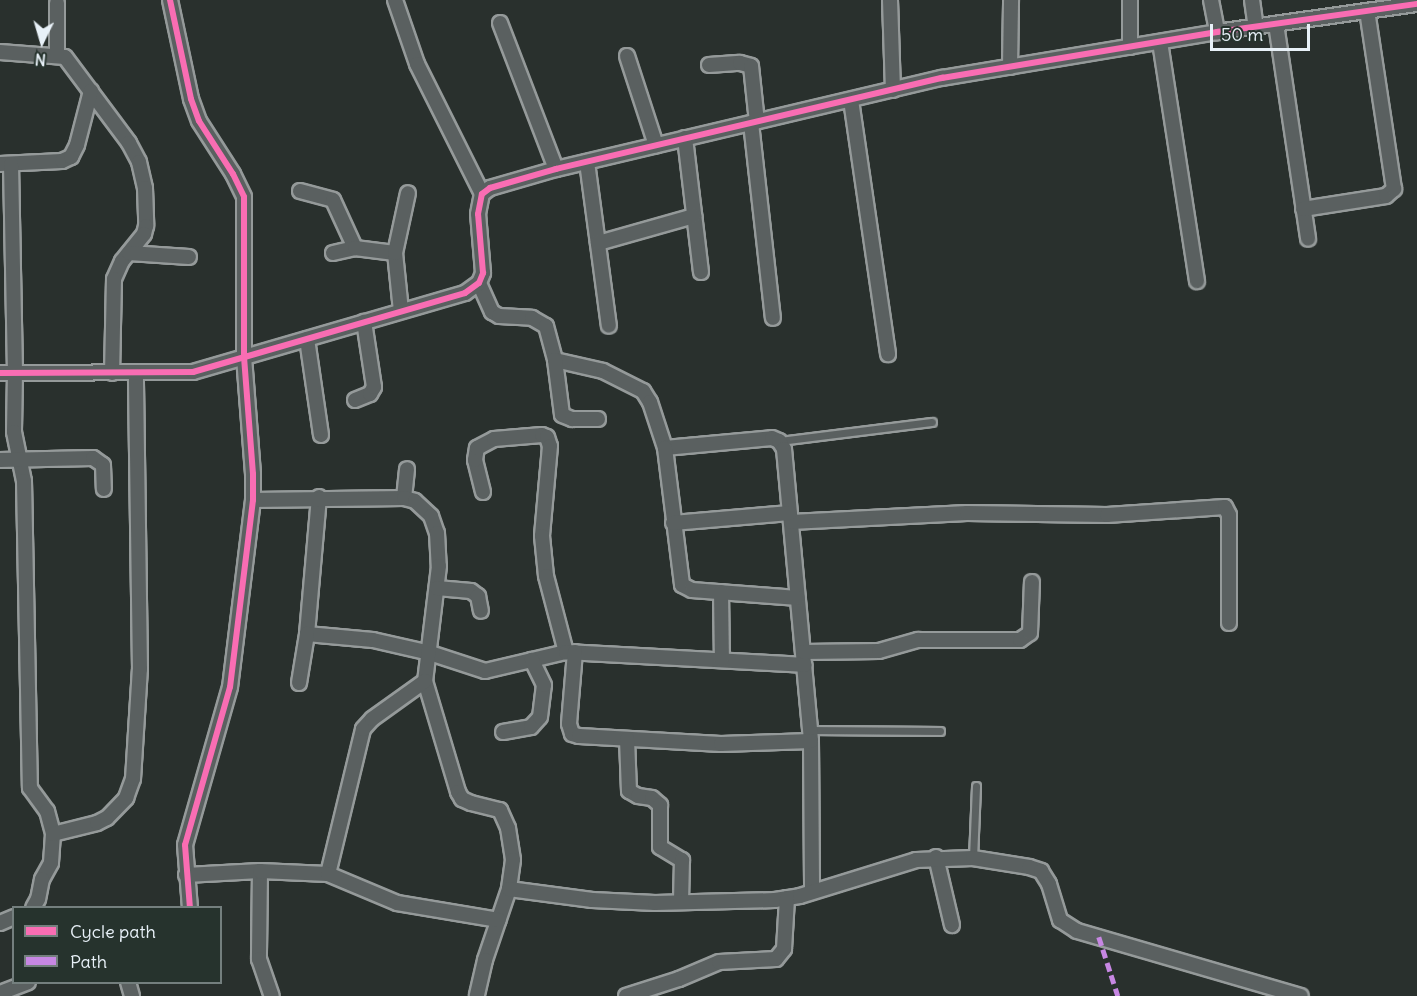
<!DOCTYPE html>
<style>
body{margin:0}
#map{position:relative;width:1417px;height:996px;overflow:hidden;background:#29302d;font-family:Delius,sans-serif}
div>[style]{position:absolute}
[style*='--x']{left:calc(var(--x)*1px);top:calc(var(--y)*1px);width:calc(var(--w)*1px);rotate:calc(var(--a)*1deg)}
.roads{filter:drop-shadow(2px 0 #959a9a) drop-shadow(-2px 0 #959a9a) drop-shadow(0 2px #959a9a) drop-shadow(0 -2px #959a9a)}
.lane>*{height:7px;margin:-3.5px;padding:0 3.5px;transform-origin:3.5px;border-radius:3.5px;background:#5a6060}
.street>*{height:14px;margin:-7px;padding:0 7px;transform-origin:7px;border-radius:7px;background:#5a6060}
.quiet>*{height:4.5px;margin-top:-2.25px;transform-origin:0;background:repeating-linear-gradient(90deg,#c787e3 0 9px,transparent 0 13.5px)}
.cycleway>*{height:6px;margin:-3px;padding:0 3px;transform-origin:3px;border-radius:3px;background:#f96db3}
span{translate:-50% -50%;white-space:nowrap;text-align:center;line-height:1.15;-webkit-text-stroke:4.5px #26332d;paint-order:stroke}
.legend{position:absolute;left:12px;top:906px;width:210px;height:78px;box-sizing:border-box;background:#26332d;border:2px solid #747f7e;margin:0;padding:8px 10px;list-style:none;font-size:18px;color:#e8f1f8}
.legend li{display:flex;align-items:center;gap:12px;height:30px}
.legend b{width:30px;border:2px solid #747f7e}
.north{position:absolute;left:12px;top:12px;width:60px;height:60px;-webkit-text-stroke:4px #26332d;paint-order:stroke;rotate:185deg;font-size:16px;font-weight:700;line-height:24px;text-align:center;color:#e8f1f8}
.north::after{content:'';display:block;margin:auto;width:21px;height:27px;background:#e8f1f8;clip-path:polygon(50% 0,100% 100%,50% 72%,0 100%)}
.scale{position:absolute;left:1210px;top:24px;width:100px;height:27px;box-sizing:border-box;border:3px solid #e8f1f8;border-top:0;padding-left:8px;font-size:18px;line-height:21px;white-space:nowrap;color:#e8f1f8;-webkit-text-stroke:4px #26332d;paint-order:stroke}
</style>
<div id="map">
<div class="roads">
<div class="lane">
<div style="--x:779;--y:441;--w:154;--a:-7.1"></div>
<div style="--x:811;--y:730;--w:129;--a:0.4"></div>
<div style="--x:973;--y:858;--w:72;--a:-87.6"></div>
</div>
<div class="street">
<div style="--x:170;--y:0;--w:101;--a:78"></div>
<div style="--x:191;--y:99;--w:23;--a:70"></div>
<div style="--x:199;--y:121;--w:63;--a:57.3"></div>
<div style="--x:233;--y:174;--w:25;--a:64"></div>
<div style="--x:244;--y:197;--w:160;--a:90"></div>
<div style="--x:244;--y:357;--w:117;--a:85.6"></div>
<div style="--x:253;--y:474;--w:26;--a:90"></div>
<div style="--x:253;--y:500;--w:188;--a:97"></div>
<div style="--x:230;--y:687;--w:164;--a:105.9"></div>
<div style="--x:185;--y:845;--w:63;--a:85.5"></div>
<div style="--x:395;--y:0;--w:68;--a:71"></div>
<div style="--x:417;--y:64;--w:145;--a:63.4"></div>
<div style="--x:890;--y:0;--w:90;--a:88.1"></div>
<div style="--x:1130;--y:0;--w:47;--a:90"></div>
<div style="--x:1211;--y:0;--w:33;--a:79"></div>
<div style="--x:1252;--y:0;--w:27;--a:82"></div>
<div style="--x:500;--y:23;--w:156;--a:69"></div>
<div style="--x:1276;--y:24;--w:217;--a:81.5"></div>
<div style="--x:1160;--y:42;--w:242;--a:81.2"></div>
<div style="--x:0;--y:52;--w:65;--a:4.4"></div>
<div style="--x:65;--y:57;--w:107;--a:53.3"></div>
<div style="--x:129;--y:143;--w:21;--a:62"></div>
<div style="--x:139;--y:162;--w:27;--a:77"></div>
<div style="--x:145;--y:188;--w:38;--a:88"></div>
<div style="--x:146;--y:226;--w:8;--a:104"></div>
<div style="--x:144;--y:234;--w:35;--a:129"></div>
<div style="--x:122;--y:261;--w:20;--a:114"></div>
<div style="--x:114;--y:279;--w:94;--a:91.2"></div>
<div style="--x:57;--y:54;--w:51;--a:-90"></div>
<div style="--x:627;--y:56;--w:94;--a:72"></div>
<div style="--x:709;--y:65;--w:31;--a:-4"></div>
<div style="--x:740;--y:63;--w:11;--a:15"></div>
<div style="--x:751;--y:66;--w:56;--a:83.9"></div>
<div style="--x:1010;--y:67;--w:67;--a:-89.1"></div>
<div style="--x:851;--y:100;--w:257;--a:81.7"></div>
<div style="--x:751;--y:123;--w:196;--a:83.6"></div>
<div style="--x:685;--y:138;--w:135;--a:83.2"></div>
<div style="--x:587;--y:162;--w:165;--a:82.4"></div>
<div style="--x:0;--y:164;--w:62;--a:-2.8"></div>
<div style="--x:62;--y:161;--w:10;--a:-24"></div>
<div style="--x:71;--y:157;--w:13;--a:-63"></div>
<div style="--x:77;--y:145;--w:56;--a:-75.5"></div>
<div style="--x:11;--y:164;--w:209;--a:88.9"></div>
<div style="--x:15;--y:373;--w:59;--a:91"></div>
<div style="--x:14;--y:432;--w:50;--a:78.5"></div>
<div style="--x:24;--y:481;--w:307;--a:88.9"></div>
<div style="--x:30;--y:788;--w:29;--a:54"></div>
<div style="--x:47;--y:811;--w:24;--a:75"></div>
<div style="--x:53;--y:834;--w:29;--a:94"></div>
<div style="--x:51;--y:863;--w:18;--a:119"></div>
<div style="--x:42;--y:879;--w:20;--a:101"></div>
<div style="--x:38;--y:899;--w:10;--a:119"></div>
<div style="--x:300;--y:191;--w:34;--a:15"></div>
<div style="--x:333;--y:200;--w:53;--a:65.4"></div>
<div style="--x:1303;--y:209;--w:84;--a:-8.9"></div>
<div style="--x:1386;--y:196;--w:11;--a:-41"></div>
<div style="--x:1394;--y:189;--w:180;--a:-98.6"></div>
<div style="--x:598;--y:243;--w:100;--a:-15.7"></div>
<div style="--x:129;--y:253;--w:60;--a:3.8"></div>
<div style="--x:333;--y:253;--w:23;--a:-13"></div>
<div style="--x:355;--y:248;--w:40;--a:7.1"></div>
<div style="--x:479;--y:283;--w:32;--a:66"></div>
<div style="--x:492;--y:312;--w:8;--a:30"></div>
<div style="--x:499;--y:316;--w:33;--a:3"></div>
<div style="--x:532;--y:318;--w:16;--a:30"></div>
<div style="--x:546;--y:326;--w:35;--a:75"></div>
<div style="--x:555;--y:360;--w:49;--a:12.9"></div>
<div style="--x:603;--y:371;--w:45;--a:26.6"></div>
<div style="--x:643;--y:391;--w:13;--a:58"></div>
<div style="--x:650;--y:402;--w:48;--a:71.9"></div>
<div style="--x:665;--y:448;--w:107;--a:-5.3"></div>
<div style="--x:772;--y:438;--w:8;--a:23"></div>
<div style="--x:779;--y:441;--w:9;--a:58"></div>
<div style="--x:784;--y:449;--w:293;--a:84.7"></div>
<div style="--x:811;--y:741;--w:150;--a:89.6"></div>
<div style="--x:401;--y:311;--w:58;--a:-95.9"></div>
<div style="--x:395;--y:253;--w:61;--a:-77.8"></div>
<div style="--x:307;--y:339;--w:97;--a:81.7"></div>
<div style="--x:555;--y:360;--w:55;--a:82.7"></div>
<div style="--x:562;--y:415;--w:11;--a:22"></div>
<div style="--x:572;--y:419;--w:26;--a:0"></div>
<div style="--x:0;--y:373;--w:193;--a:-0.3"></div>
<div style="--x:193;--y:372;--w:283;--a:-16.2"></div>
<div style="--x:465;--y:293;--w:17;--a:-36"></div>
<div style="--x:479;--y:283;--w:11;--a:-68"></div>
<div style="--x:483;--y:273;--w:59;--a:-94.8"></div>
<div style="--x:478;--y:214;--w:20;--a:-79"></div>
<div style="--x:482;--y:194;--w:10;--a:-37"></div>
<div style="--x:490;--y:188;--w:69;--a:-16.1"></div>
<div style="--x:556;--y:169;--w:397;--a:-13.3"></div>
<div style="--x:942;--y:78;--w:279;--a:-9.5"></div>
<div style="--x:1217;--y:32;--w:202;--a:-8"></div>
<div style="--x:355;--y:400;--w:16;--a:-22"></div>
<div style="--x:370;--y:394;--w:8;--a:-60"></div>
<div style="--x:374;--y:387;--w:66;--a:-98.7"></div>
<div style="--x:665;--y:448;--w:138;--a:82.9"></div>
<div style="--x:682;--y:585;--w:11;--a:27"></div>
<div style="--x:692;--y:590;--w:106;--a:4.3"></div>
<div style="--x:0;--y:460;--w:93;--a:-1.2"></div>
<div style="--x:93;--y:458;--w:12;--a:35"></div>
<div style="--x:103;--y:465;--w:24;--a:88"></div>
<div style="--x:483;--y:492;--w:33;--a:-104"></div>
<div style="--x:475;--y:460;--w:12;--a:-81"></div>
<div style="--x:477;--y:448;--w:19;--a:-28"></div>
<div style="--x:494;--y:439;--w:48;--a:-4.8"></div>
<div style="--x:542;--y:435;--w:5;--a:22"></div>
<div style="--x:547;--y:437;--w:9;--a:72"></div>
<div style="--x:550;--y:446;--w:90;--a:95.1"></div>
<div style="--x:542;--y:536;--w:40;--a:84.3"></div>
<div style="--x:546;--y:576;--w:79;--a:75.3"></div>
<div style="--x:319;--y:497;--w:138;--a:95"></div>
<div style="--x:307;--y:634;--w:66;--a:5.2"></div>
<div style="--x:373;--y:640;--w:58;--a:12.8"></div>
<div style="--x:430;--y:653;--w:58;--a:18.1"></div>
<div style="--x:485;--y:671;--w:83;--a:-13.2"></div>
<div style="--x:566;--y:652;--w:239;--a:3.1"></div>
<div style="--x:404;--y:498;--w:29;--a:-84"></div>
<div style="--x:253;--y:500;--w:151;--a:-0.8"></div>
<div style="--x:404;--y:498;--w:11;--a:15"></div>
<div style="--x:415;--y:501;--w:22;--a:43"></div>
<div style="--x:431;--y:516;--w:18;--a:71"></div>
<div style="--x:437;--y:533;--w:33;--a:87"></div>
<div style="--x:439;--y:566;--w:116;--a:96.9"></div>
<div style="--x:425;--y:681;--w:116;--a:73.4"></div>
<div style="--x:458;--y:792;--w:8;--a:60"></div>
<div style="--x:462;--y:799;--w:10;--a:24"></div>
<div style="--x:471;--y:803;--w:30;--a:14"></div>
<div style="--x:500;--y:810;--w:20;--a:66"></div>
<div style="--x:508;--y:828;--w:32;--a:81"></div>
<div style="--x:513;--y:860;--w:29;--a:98"></div>
<div style="--x:509;--y:889;--w:75;--a:108.7"></div>
<div style="--x:485;--y:960;--w:37;--a:103"></div>
<div style="--x:791;--y:522;--w:176;--a:-2.9"></div>
<div style="--x:967;--y:513;--w:140;--a:0.8"></div>
<div style="--x:1107;--y:515;--w:118;--a:-3.9"></div>
<div style="--x:1225;--y:507;--w:9;--a:63"></div>
<div style="--x:1229;--y:515;--w:108;--a:90"></div>
<div style="--x:673;--y:523;--w:117;--a:-4.9"></div>
<div style="--x:437;--y:588;--w:34;--a:5"></div>
<div style="--x:471;--y:591;--w:9;--a:36"></div>
<div style="--x:478;--y:596;--w:15;--a:79"></div>
<div style="--x:721;--y:592;--w:68;--a:89.2"></div>
<div style="--x:575;--y:652;--w:72;--a:94.8"></div>
<div style="--x:569;--y:724;--w:10;--a:73"></div>
<div style="--x:572;--y:734;--w:7;--a:16"></div>
<div style="--x:579;--y:736;--w:142;--a:3.2"></div>
<div style="--x:721;--y:744;--w:90;--a:-1.9"></div>
<div style="--x:804;--y:652;--w:75;--a:-0.8"></div>
<div style="--x:879;--y:651;--w:41;--a:-15.8"></div>
<div style="--x:918;--y:640;--w:102;--a:0"></div>
<div style="--x:1020;--y:640;--w:12;--a:-35"></div>
<div style="--x:1030;--y:633;--w:51;--a:-87.8"></div>
<div style="--x:299;--y:683;--w:50;--a:-80.7"></div>
<div style="--x:503;--y:732;--w:28;--a:-10"></div>
<div style="--x:531;--y:727;--w:13;--a:-48"></div>
<div style="--x:540;--y:717;--w:32;--a:-83"></div>
<div style="--x:544;--y:685;--w:28;--a:-116"></div>
<div style="--x:627;--y:739;--w:52;--a:87.8"></div>
<div style="--x:629;--y:791;--w:10;--a:29"></div>
<div style="--x:638;--y:796;--w:14;--a:8"></div>
<div style="--x:652;--y:798;--w:11;--a:41"></div>
<div style="--x:660;--y:805;--w:42;--a:90"></div>
<div style="--x:660;--y:847;--w:26;--a:31"></div>
<div style="--x:682;--y:860;--w:42;--a:91.4"></div>
<div style="--x:53;--y:834;--w:45;--a:-14"></div>
<div style="--x:97;--y:823;--w:11;--a:-27"></div>
<div style="--x:107;--y:818;--w:28;--a:-46"></div>
<div style="--x:126;--y:798;--w:20;--a:-70"></div>
<div style="--x:133;--y:779;--w:110;--a:-86.4"></div>
<div style="--x:140;--y:669;--w:295;--a:-90.8"></div>
<div style="--x:936;--y:857;--w:70;--a:76.8"></div>
<div style="--x:260;--y:871;--w:88;--a:90.7"></div>
<div style="--x:259;--y:959;--w:39;--a:71"></div>
<div style="--x:328;--y:874;--w:149;--a:-76.4"></div>
<div style="--x:363;--y:729;--w:13;--a:-48"></div>
<div style="--x:372;--y:719;--w:65;--a:-35.6"></div>
<div style="--x:186;--y:875;--w:74;--a:-3.1"></div>
<div style="--x:260;--y:871;--w:68;--a:2.5"></div>
<div style="--x:328;--y:874;--w:75;--a:22.8"></div>
<div style="--x:397;--y:903;--w:103;--a:9.5"></div>
<div style="--x:509;--y:889;--w:84;--a:7.5"></div>
<div style="--x:592;--y:900;--w:63;--a:2.7"></div>
<div style="--x:655;--y:903;--w:120;--a:-1.4"></div>
<div style="--x:775;--y:900;--w:25;--a:-9"></div>
<div style="--x:800;--y:896;--w:121;--a:-17.2"></div>
<div style="--x:916;--y:860;--w:57;--a:-2"></div>
<div style="--x:973;--y:858;--w:57;--a:9.1"></div>
<div style="--x:1029;--y:867;--w:13;--a:18"></div>
<div style="--x:1041;--y:871;--w:15;--a:58"></div>
<div style="--x:1049;--y:884;--w:38;--a:73"></div>
<div style="--x:1060;--y:920;--w:20;--a:33"></div>
<div style="--x:1077;--y:931;--w:233;--a:16.2"></div>
<div style="--x:0;--y:923;--w:15;--a:-23"></div>
<div style="--x:128;--y:982;--w:15;--a:74"></div>
<div style="--x:0;--y:993;--w:30;--a:-21"></div>
<div style="--x:626;--y:996;--w:56;--a:-17.8"></div>
<div style="--x:679;--y:979;--w:43;--a:-23"></div>
<div style="--x:719;--y:962;--w:57;--a:-3"></div>
<div style="--x:776;--y:959;--w:13;--a:-51"></div>
<div style="--x:784;--y:949;--w:51;--a:-86.6"></div>
</div>
</div>
<div class="quiet">
<div style="--x:1099;--y:937;--w:62;--a:72.1"></div>
</div>
<div class="cycleway">
<div style="--x:170;--y:0;--w:101;--a:78"></div>
<div style="--x:191;--y:99;--w:23;--a:70"></div>
<div style="--x:199;--y:121;--w:63;--a:57.3"></div>
<div style="--x:233;--y:174;--w:25;--a:64"></div>
<div style="--x:244;--y:197;--w:160;--a:90"></div>
<div style="--x:244;--y:357;--w:117;--a:85.6"></div>
<div style="--x:253;--y:474;--w:26;--a:90"></div>
<div style="--x:253;--y:500;--w:188;--a:97"></div>
<div style="--x:230;--y:687;--w:164;--a:105.9"></div>
<div style="--x:185;--y:845;--w:63;--a:85.5"></div>
<div style="--x:0;--y:373;--w:193;--a:-0.3"></div>
<div style="--x:193;--y:372;--w:283;--a:-16.2"></div>
<div style="--x:465;--y:293;--w:17;--a:-36"></div>
<div style="--x:479;--y:283;--w:11;--a:-68"></div>
<div style="--x:483;--y:273;--w:59;--a:-94.8"></div>
<div style="--x:478;--y:214;--w:20;--a:-79"></div>
<div style="--x:482;--y:194;--w:10;--a:-37"></div>
<div style="--x:490;--y:188;--w:69;--a:-16.1"></div>
<div style="--x:556;--y:169;--w:397;--a:-13.3"></div>
<div style="--x:942;--y:78;--w:279;--a:-9.5"></div>
<div style="--x:1217;--y:32;--w:202;--a:-8"></div>
</div>
<ul class="legend">
<li><b style="height:8px;background:#f96db3"></b>Cycle path</li>
<li><b style="height:8px;background:#c787e3"></b>Path</li>
</ul>
<div class="north">N</div>
<div class="scale">50 m</div>
</div>
